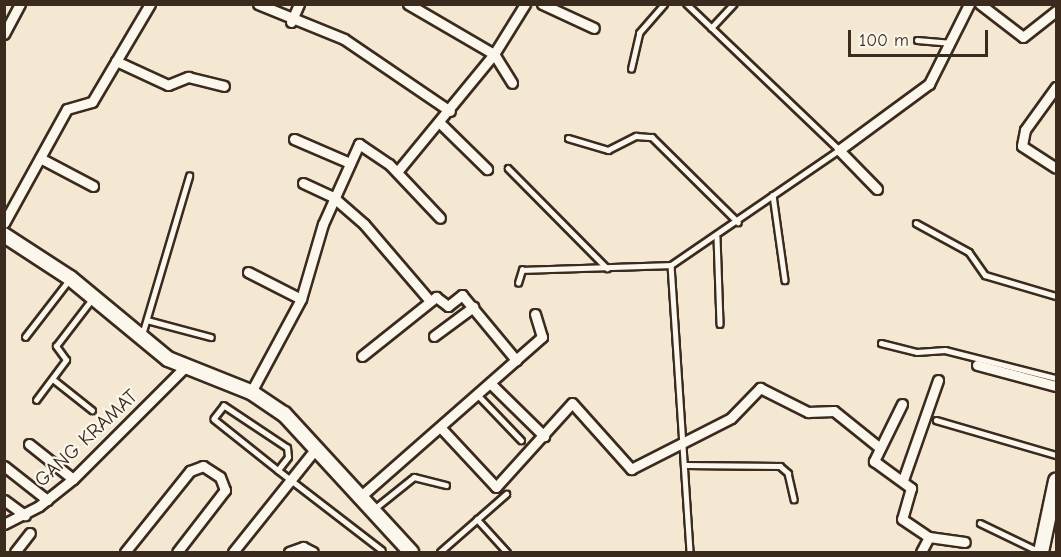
<!DOCTYPE html>
<style>
body{margin:0}
#map{position:relative;width:1061px;height:557px;overflow:hidden;background:#f4e8d2;font-family:"Comic Neue",sans-serif}
div>[style]{position:absolute}
[style*='--x']{left:calc(var(--x)*1px);top:calc(var(--y)*1px);width:calc(var(--w)*1px);rotate:calc(var(--a)*1deg)}
.roads{filter:drop-shadow(2px 0 #3b2a1e) drop-shadow(-2px 0 #3b2a1e) drop-shadow(0 2px #3b2a1e) drop-shadow(0 -2px #3b2a1e)}
.service>*{height:4.5px;margin:-2.25px;padding:0 2.25px;transform-origin:2.25px;border-radius:2.25px;background:#fbf7ec}
.minor>*{height:9px;margin:-4.5px;padding:0 4.5px;transform-origin:4.5px;border-radius:4.5px;background:#fbf7ec}
.primary>*{height:14px;margin:-7px;padding:0 7px;transform-origin:7px;border-radius:7px;background:#fbf7ec}
span{translate:-50% -50%;white-space:nowrap;text-align:center;line-height:1.15;-webkit-text-stroke:4.5px #fbf7ec;paint-order:stroke}
.street-label{font-size:20px;color:#3b2a1e}
.frame{position:absolute;inset:0;border:6px solid #3b2a1e;pointer-events:none}
.scale{position:absolute;left:848px;top:30px;width:140px;height:27px;box-sizing:border-box;border:3px solid #3b2a1e;border-top:0;padding-left:8px;font-size:18px;line-height:21px;white-space:nowrap;color:#3b2a1e;-webkit-text-stroke:4px #fbf7ec;paint-order:stroke}
</style>
<div id="map">
<div class="roads">
<div class="service">
<div style="--x:711;--y:28;--w:33;--a:-47"></div>
<div style="--x:917;--y:40;--w:32;--a:5"></div>
<div style="--x:631;--y:69;--w:37;--a:-77"></div>
<div style="--x:639;--y:33;--w:38;--a:-49"></div>
<div style="--x:568;--y:138;--w:42;--a:16.7"></div>
<div style="--x:608;--y:150;--w:31;--a:-27"></div>
<div style="--x:636;--y:136;--w:16;--a:4"></div>
<div style="--x:652;--y:137;--w:121;--a:44.7"></div>
<div style="--x:508;--y:168;--w:141;--a:45.3"></div>
<div style="--x:773;--y:195;--w:86;--a:82"></div>
<div style="--x:916;--y:223;--w:60;--a:28.7"></div>
<div style="--x:969;--y:252;--w:28;--a:55"></div>
<div style="--x:985;--y:275;--w:74;--a:16.5"></div>
<div style="--x:717;--y:237;--w:87;--a:88"></div>
<div style="--x:671;--y:265;--w:288;--a:86.2"></div>
<div style="--x:518;--y:283;--w:14;--a:-73"></div>
<div style="--x:522;--y:270;--w:149;--a:-1.9"></div>
<div style="--x:671;--y:265;--w:204;--a:-34.4"></div>
<div style="--x:839;--y:150;--w:211;--a:-136.3"></div>
<div style="--x:147;--y:320;--w:66;--a:14.9"></div>
<div style="--x:142;--y:335;--w:166;--a:-73.5"></div>
<div style="--x:25;--y:337;--w:72;--a:-52.3"></div>
<div style="--x:881;--y:343;--w:37;--a:14"></div>
<div style="--x:917;--y:352;--w:28;--a:-4"></div>
<div style="--x:945;--y:350;--w:114;--a:14.2"></div>
<div style="--x:53;--y:379;--w:50;--a:38.5"></div>
<div style="--x:477;--y:394;--w:64;--a:46.3"></div>
<div style="--x:36;--y:400;--w:50;--a:-53.1"></div>
<div style="--x:66;--y:360;--w:17;--a:-126"></div>
<div style="--x:56;--y:346;--w:59;--a:-52.5"></div>
<div style="--x:936;--y:420;--w:125;--a:16.3"></div>
<div style="--x:685;--y:465;--w:95;--a:0.6"></div>
<div style="--x:780;--y:466;--w:11;--a:41"></div>
<div style="--x:788;--y:473;--w:27;--a:77"></div>
<div style="--x:278;--y:470;--w:16;--a:-52"></div>
<div style="--x:288;--y:457;--w:9;--a:-96"></div>
<div style="--x:287;--y:448;--w:76;--a:-146.3"></div>
<div style="--x:224;--y:406;--w:16;--a:128"></div>
<div style="--x:214;--y:419;--w:82;--a:38.6"></div>
<div style="--x:278;--y:470;--w:131;--a:37.6"></div>
<div style="--x:374;--y:509;--w:51;--a:-38.7"></div>
<div style="--x:414;--y:477;--w:33;--a:14"></div>
<div style="--x:477;--y:519;--w:45;--a:47.7"></div>
<div style="--x:980;--y:523;--w:64;--a:25.8"></div>
<div style="--x:440;--y:552;--w:88;--a:-41.3"></div>
</div>
<div class="minor">
<div style="--x:258;--y:4;--w:93;--a:22.1"></div>
<div style="--x:344;--y:39;--w:128;--a:34.2"></div>
<div style="--x:408;--y:4;--w:99;--a:30.2"></div>
<div style="--x:494;--y:54;--w:34;--a:58"></div>
<div style="--x:542;--y:4;--w:57;--a:24.8"></div>
<div style="--x:980;--y:4;--w:54;--a:37.5"></div>
<div style="--x:1023;--y:37;--w:42;--a:-38.2"></div>
<div style="--x:291;--y:22;--w:20;--a:-66"></div>
<div style="--x:4;--y:34;--w:34;--a:-62"></div>
<div style="--x:116;--y:61;--w:57;--a:24.8"></div>
<div style="--x:168;--y:85;--w:22;--a:-22"></div>
<div style="--x:188;--y:77;--w:37;--a:14"></div>
<div style="--x:1056;--y:87;--w:53;--a:125.8"></div>
<div style="--x:1025;--y:130;--w:16;--a:101"></div>
<div style="--x:1022;--y:146;--w:40;--a:32.9"></div>
<div style="--x:440;--y:123;--w:66;--a:44.4"></div>
<div style="--x:294;--y:139;--w:61;--a:23.2"></div>
<div style="--x:40;--y:158;--w:60;--a:27.8"></div>
<div style="--x:397;--y:172;--w:153;--a:-50.6"></div>
<div style="--x:494;--y:54;--w:59;--a:-58.2"></div>
<div style="--x:303;--y:183;--w:33;--a:25"></div>
<div style="--x:333;--y:197;--w:41;--a:41.1"></div>
<div style="--x:364;--y:224;--w:101;--a:49.4"></div>
<div style="--x:877;--y:189;--w:54;--a:-134.3"></div>
<div style="--x:839;--y:150;--w:112;--a:-36.3"></div>
<div style="--x:929;--y:84;--w:89;--a:-63.4"></div>
<div style="--x:4;--y:223;--w:130;--a:-61.1"></div>
<div style="--x:67;--y:109;--w:26;--a:-16"></div>
<div style="--x:92;--y:102;--w:114;--a:-59.4"></div>
<div style="--x:248;--y:272;--w:59;--a:27"></div>
<div style="--x:434;--y:336;--w:49;--a:-36.6"></div>
<div style="--x:362;--y:356;--w:95;--a:-38.6"></div>
<div style="--x:436;--y:297;--w:15;--a:37"></div>
<div style="--x:448;--y:306;--w:18;--a:-38"></div>
<div style="--x:462;--y:295;--w:85;--a:50.3"></div>
<div style="--x:977;--y:365;--w:82;--a:14.9"></div>
<div style="--x:490;--y:383;--w:76;--a:44.5"></div>
<div style="--x:251;--y:392;--w:106;--a:-61.7"></div>
<div style="--x:301;--y:299;--w:78;--a:-73.7"></div>
<div style="--x:323;--y:224;--w:88;--a:-65.8"></div>
<div style="--x:359;--y:144;--w:36;--a:34"></div>
<div style="--x:389;--y:164;--w:74;--a:46.6"></div>
<div style="--x:902;--y:404;--w:64;--a:116.2"></div>
<div style="--x:874;--y:461;--w:46;--a:36.1"></div>
<div style="--x:911;--y:488;--w:32;--a:106"></div>
<div style="--x:902;--y:519;--w:32;--a:34"></div>
<div style="--x:929;--y:537;--w:36;--a:8"></div>
<div style="--x:440;--y:427;--w:82;--a:47"></div>
<div style="--x:496;--y:487;--w:113;--a:-47.9"></div>
<div style="--x:572;--y:403;--w:89;--a:48.2"></div>
<div style="--x:631;--y:469;--w:112;--a:-27"></div>
<div style="--x:731;--y:418;--w:42;--a:-46"></div>
<div style="--x:760;--y:388;--w:54;--a:26.6"></div>
<div style="--x:808;--y:412;--w:26;--a:-2"></div>
<div style="--x:834;--y:411;--w:59;--a:38.8"></div>
<div style="--x:29;--y:444;--w:56;--a:38.5"></div>
<div style="--x:4;--y:466;--w:55;--a:38.3"></div>
<div style="--x:903;--y:480;--w:106;--a:-70.7"></div>
<div style="--x:361;--y:496;--w:241;--a:-41.3"></div>
<div style="--x:542;--y:337;--w:24;--a:-107"></div>
<div style="--x:4;--y:500;--w:26;--a:36"></div>
<div style="--x:4;--y:524;--w:39;--a:-27"></div>
<div style="--x:39;--y:506;--w:43;--a:-38.5"></div>
<div style="--x:73;--y:479;--w:157;--a:-45"></div>
<div style="--x:15;--y:552;--w:24;--a:-52"></div>
<div style="--x:125;--y:552;--w:104;--a:-51.3"></div>
<div style="--x:190;--y:471;--w:14;--a:-21"></div>
<div style="--x:203;--y:466;--w:20;--a:33"></div>
<div style="--x:220;--y:477;--w:14;--a:69"></div>
<div style="--x:225;--y:490;--w:78;--a:127.7"></div>
<div style="--x:233;--y:552;--w:134;--a:-51.3"></div>
<div style="--x:289;--y:552;--w:15;--a:-20"></div>
<div style="--x:303;--y:547;--w:11;--a:27"></div>
<div style="--x:921;--y:552;--w:17;--a:-62"></div>
</div>
<div class="primary">
<div style="--x:4;--y:235;--w:79;--a:33.1"></div>
<div style="--x:70;--y:278;--w:127;--a:39.6"></div>
<div style="--x:168;--y:359;--w:89;--a:21.7"></div>
<div style="--x:251;--y:392;--w:40;--a:34"></div>
<div style="--x:284;--y:414;--w:188;--a:47.4"></div>
<div style="--x:1041;--y:552;--w:73;--a:-78.1"></div>
</div>
</div>
<div class="street-label">
<span style="left:86px;top:438px;rotate:-43deg">GANG KRAMAT</span>
</div>
<div class="frame"></div>
<div class="scale">100 m</div>
</div>
